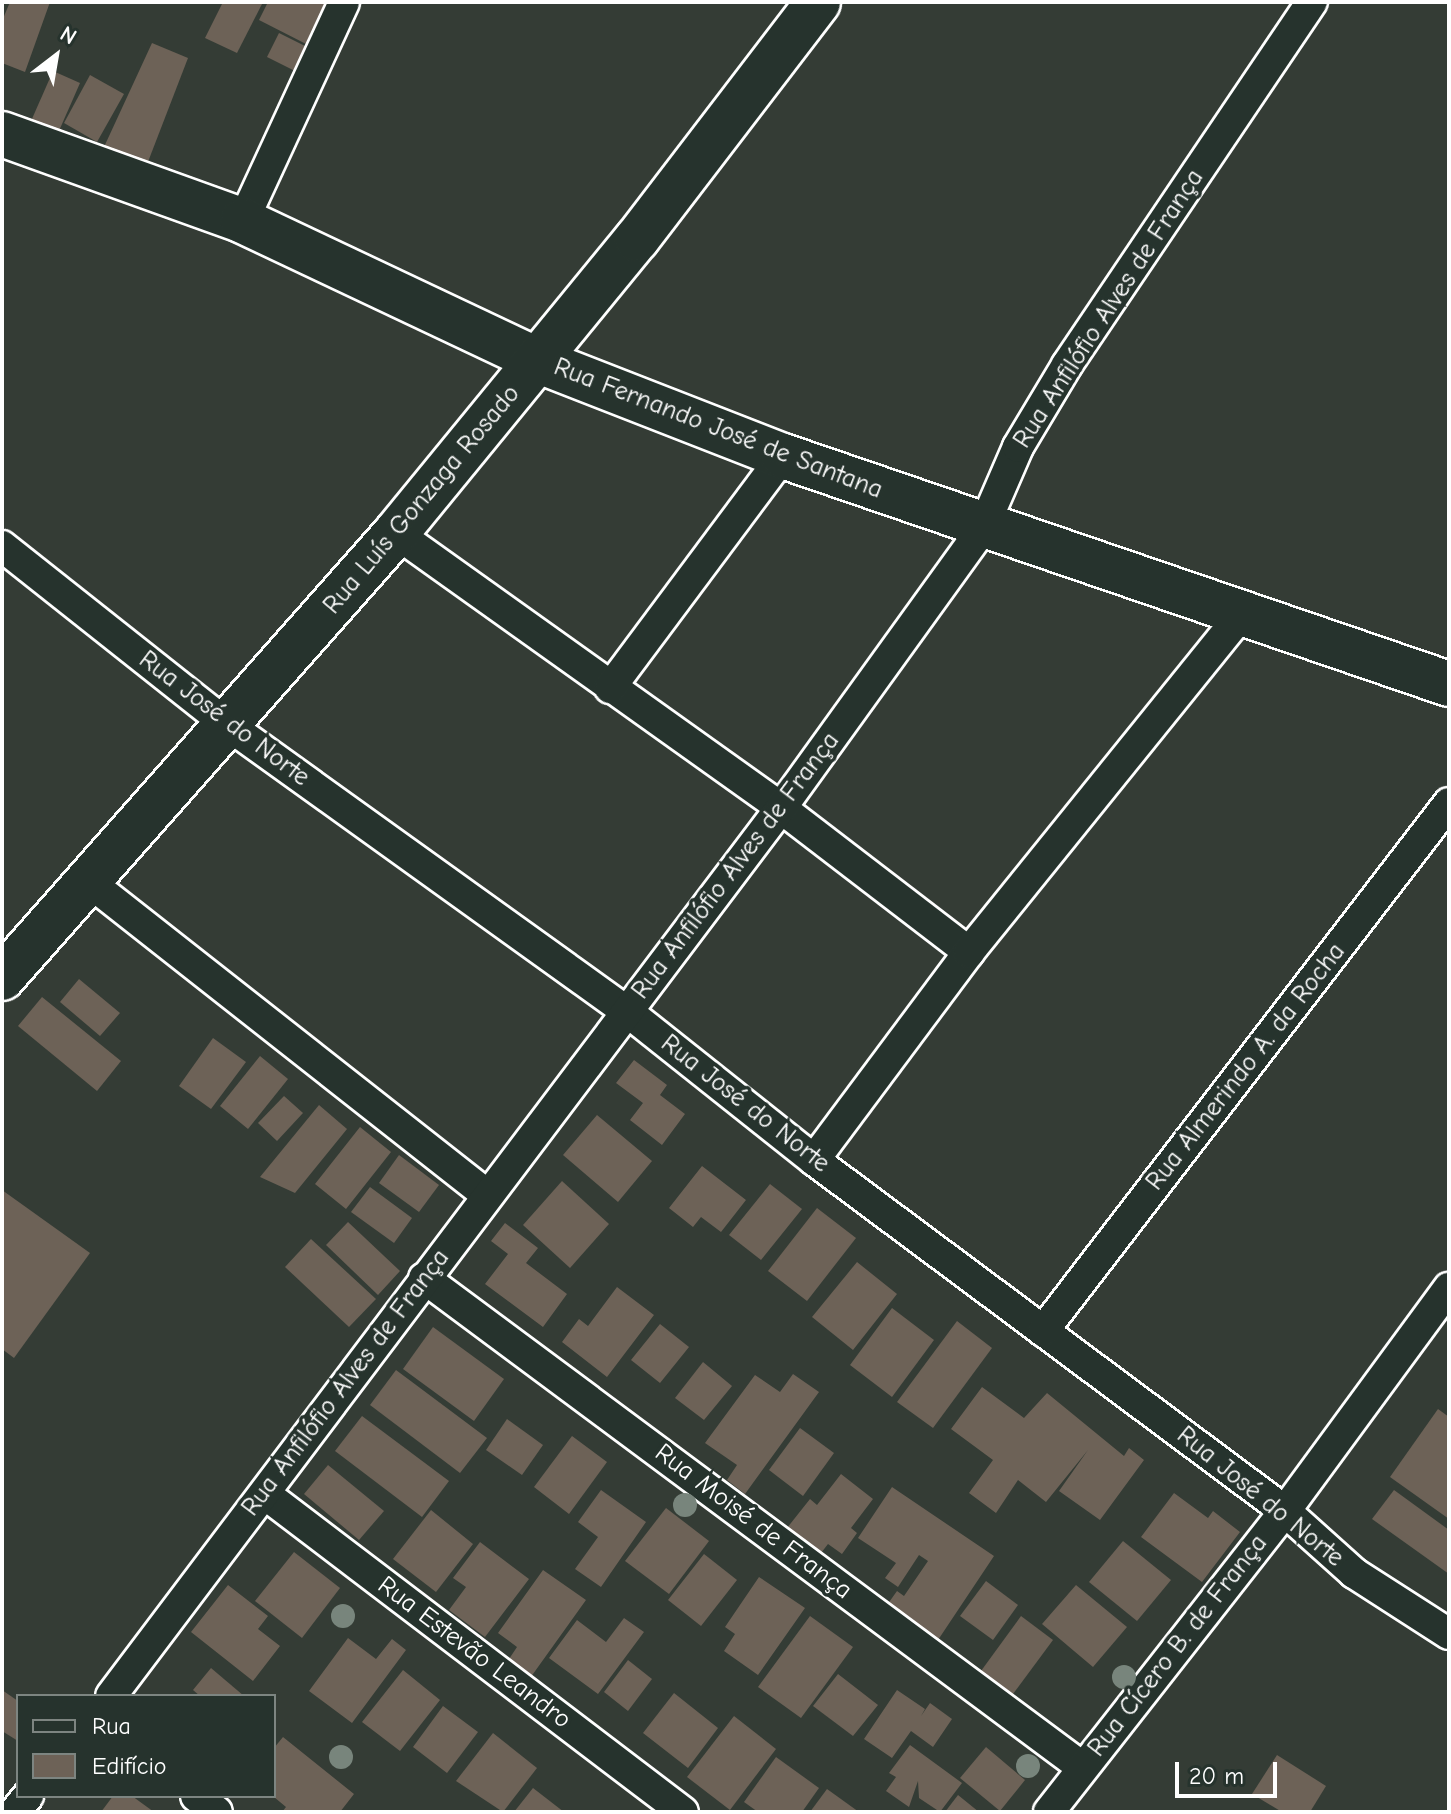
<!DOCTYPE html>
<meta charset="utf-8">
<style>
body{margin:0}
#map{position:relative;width:1451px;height:1814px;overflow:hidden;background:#343c35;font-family:"Comic Neue",sans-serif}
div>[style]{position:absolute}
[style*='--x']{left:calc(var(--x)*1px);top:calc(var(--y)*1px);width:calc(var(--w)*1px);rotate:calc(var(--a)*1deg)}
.building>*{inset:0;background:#6d6257}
.roads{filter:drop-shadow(2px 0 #fff) drop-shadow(-2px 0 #fff) drop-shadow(0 2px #fff) drop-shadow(0 -2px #fff)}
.street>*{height:30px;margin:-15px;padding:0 15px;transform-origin:15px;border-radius:15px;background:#26332d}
.secondary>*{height:44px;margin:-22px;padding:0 22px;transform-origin:22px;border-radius:22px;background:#26332d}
.trees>*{width:24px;height:24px;margin:-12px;border-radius:50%;background:#78857c}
span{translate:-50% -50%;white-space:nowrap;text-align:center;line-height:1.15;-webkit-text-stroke:7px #26332d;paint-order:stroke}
.street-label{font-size:26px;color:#fff}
.frame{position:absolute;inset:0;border:4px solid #fff;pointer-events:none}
.legend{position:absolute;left:16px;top:1694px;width:260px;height:104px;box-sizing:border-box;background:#26332d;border:2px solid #7d8581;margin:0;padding:10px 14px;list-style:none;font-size:24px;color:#fff}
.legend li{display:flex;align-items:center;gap:16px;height:40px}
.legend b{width:40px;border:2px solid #7d8581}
.north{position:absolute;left:16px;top:16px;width:80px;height:80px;-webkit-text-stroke:6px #26332d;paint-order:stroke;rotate:31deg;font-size:22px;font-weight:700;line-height:32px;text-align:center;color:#fff}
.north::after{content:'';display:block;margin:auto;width:28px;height:36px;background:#fff;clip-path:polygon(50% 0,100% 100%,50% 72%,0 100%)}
.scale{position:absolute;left:1175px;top:1762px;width:102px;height:36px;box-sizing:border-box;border:4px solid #fff;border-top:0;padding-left:10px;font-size:24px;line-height:28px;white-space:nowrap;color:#fff;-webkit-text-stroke:6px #26332d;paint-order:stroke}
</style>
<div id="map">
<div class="building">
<div style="clip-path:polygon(10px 2px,50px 2px,25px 72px,2px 63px,2px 21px)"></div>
<div style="clip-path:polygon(223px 2px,263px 2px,237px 53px,205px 38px)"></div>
<div style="clip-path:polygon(268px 2px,333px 2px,310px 46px,259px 20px)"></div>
<div style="clip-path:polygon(279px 33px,313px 50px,301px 74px,267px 57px)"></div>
<div style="clip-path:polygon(152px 43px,188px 58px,146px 167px,104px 147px)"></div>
<div style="clip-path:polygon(53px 71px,80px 83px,55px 140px,28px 128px)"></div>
<div style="clip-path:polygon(90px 75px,124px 94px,97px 142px,64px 123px)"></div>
<div style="clip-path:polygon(79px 979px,120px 1013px,100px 1036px,60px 1002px)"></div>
<div style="clip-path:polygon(42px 997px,121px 1061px,97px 1091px,18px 1026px)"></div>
<div style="clip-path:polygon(213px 1038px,246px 1062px,211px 1109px,179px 1086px)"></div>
<div style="clip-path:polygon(260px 1056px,288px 1079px,248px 1129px,220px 1106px)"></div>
<div style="clip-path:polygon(634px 1060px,667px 1085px,660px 1095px,685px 1114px,662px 1145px,630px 1120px,643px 1103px,616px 1083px)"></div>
<div style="clip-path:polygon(284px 1096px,303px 1113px,277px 1141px,258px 1123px)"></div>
<div style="clip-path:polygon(319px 1105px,347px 1129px,295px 1193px,260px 1177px)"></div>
<div style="clip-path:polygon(597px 1115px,652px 1161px,618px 1202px,563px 1155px)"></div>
<div style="clip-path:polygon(360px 1127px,391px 1152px,346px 1209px,315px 1184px)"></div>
<div style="clip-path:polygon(399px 1155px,439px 1185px,419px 1212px,379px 1183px)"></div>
<div style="clip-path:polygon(702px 1166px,746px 1200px,721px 1232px,701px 1217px,693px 1227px,669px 1208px)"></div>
<div style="clip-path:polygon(562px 1181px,609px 1224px,570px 1268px,523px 1225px)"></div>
<div style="clip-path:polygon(770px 1184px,802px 1209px,761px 1260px,729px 1235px)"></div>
<div style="clip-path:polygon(370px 1187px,412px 1218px,394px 1243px,351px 1212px)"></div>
<div style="clip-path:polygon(2px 1190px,90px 1253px,14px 1358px,2px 1349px)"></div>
<div style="clip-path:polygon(817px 1208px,856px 1238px,807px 1301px,768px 1271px)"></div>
<div style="clip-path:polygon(348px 1222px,400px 1271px,378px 1295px,326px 1245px)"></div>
<div style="clip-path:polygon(505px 1223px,538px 1248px,526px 1263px,567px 1294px,543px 1327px,485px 1284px,508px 1254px,491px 1241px)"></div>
<div style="clip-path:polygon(311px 1239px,376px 1299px,349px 1327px,285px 1267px)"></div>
<div style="clip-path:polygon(857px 1262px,897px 1294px,853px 1350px,812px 1317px)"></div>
<div style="clip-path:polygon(617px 1287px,654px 1315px,607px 1377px,562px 1342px,579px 1319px,588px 1326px)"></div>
<div style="clip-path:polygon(892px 1308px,934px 1340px,892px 1397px,850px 1365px)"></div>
<div style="clip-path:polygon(957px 1321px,992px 1348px,933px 1428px,897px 1402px)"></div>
<div style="clip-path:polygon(660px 1324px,689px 1347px,660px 1383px,631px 1360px)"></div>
<div style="clip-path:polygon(433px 1327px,504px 1379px,474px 1421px,403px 1369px)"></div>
<div style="clip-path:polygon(703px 1362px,732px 1386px,704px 1420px,675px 1398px)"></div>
<div style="clip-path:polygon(396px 1370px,487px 1438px,460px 1473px,370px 1405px)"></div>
<div style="clip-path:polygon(793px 1374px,819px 1392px,745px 1494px,727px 1480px,737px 1465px,705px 1443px,755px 1375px,780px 1392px)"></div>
<div style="clip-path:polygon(982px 1387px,1024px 1418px,1047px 1393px,1124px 1456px,1129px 1448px,1144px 1460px,1100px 1520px,1059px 1491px,1088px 1450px,1046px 1502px,1018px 1480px,996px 1513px,969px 1493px,993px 1460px,951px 1429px)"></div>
<div style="clip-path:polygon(1438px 1409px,1449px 1417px,1449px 1519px,1390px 1477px)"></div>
<div style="clip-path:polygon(362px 1416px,449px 1481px,422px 1517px,335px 1451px)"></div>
<div style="clip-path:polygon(507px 1419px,543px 1445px,522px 1475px,486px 1450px)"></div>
<div style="clip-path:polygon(800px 1428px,834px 1453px,803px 1496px,769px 1470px)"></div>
<div style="clip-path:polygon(572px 1436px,607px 1462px,569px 1514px,534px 1487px)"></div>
<div style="clip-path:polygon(328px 1465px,384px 1511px,359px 1540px,304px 1494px)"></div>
<div style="clip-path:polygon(841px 1474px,873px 1499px,851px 1528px,857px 1533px,842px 1554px,828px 1544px,821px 1553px,787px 1528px,810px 1499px,817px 1505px)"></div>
<div style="clip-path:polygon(892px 1487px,994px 1556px,938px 1640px,887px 1605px,897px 1591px,904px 1596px,928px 1561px,919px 1555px,898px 1587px,885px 1578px,896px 1563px,858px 1538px)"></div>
<div style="clip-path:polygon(601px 1490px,646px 1522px,601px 1587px,575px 1569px,598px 1537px,578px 1522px)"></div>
<div style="clip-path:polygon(1394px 1490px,1449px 1530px,1449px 1574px,1372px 1519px)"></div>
<div style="clip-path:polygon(1174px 1493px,1208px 1518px,1213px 1511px,1240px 1532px,1202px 1582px,1141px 1537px)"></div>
<div style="clip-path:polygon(666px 1508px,709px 1541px,669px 1594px,625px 1561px)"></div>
<div style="clip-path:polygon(431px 1510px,473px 1544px,436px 1592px,393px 1559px)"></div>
<div style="clip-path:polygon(1123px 1541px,1171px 1580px,1137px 1621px,1089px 1582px)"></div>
<div style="clip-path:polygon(480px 1542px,529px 1579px,485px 1637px,449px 1610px,466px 1587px,453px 1578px)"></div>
<div style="clip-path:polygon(294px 1552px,340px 1588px,302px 1638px,255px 1601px)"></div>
<div style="clip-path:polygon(704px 1554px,737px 1580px,701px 1626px,668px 1600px)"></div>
<div style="clip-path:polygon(543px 1570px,586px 1600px,528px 1681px,505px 1665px,517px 1647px,498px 1633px)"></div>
<div style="clip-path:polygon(759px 1577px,805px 1608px,758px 1675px,724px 1651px,735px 1634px,725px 1627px)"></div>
<div style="clip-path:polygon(986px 1581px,1018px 1605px,993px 1640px,960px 1616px)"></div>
<div style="clip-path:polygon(228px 1585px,268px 1616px,258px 1629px,280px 1646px,253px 1681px,191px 1632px)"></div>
<div style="clip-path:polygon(1076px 1585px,1127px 1627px,1093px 1667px,1042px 1624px)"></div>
<div style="clip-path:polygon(810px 1616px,853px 1647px,801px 1718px,758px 1687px)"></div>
<div style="clip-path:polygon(1021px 1616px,1053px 1640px,1013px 1694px,981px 1671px)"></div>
<div style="clip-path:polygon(624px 1618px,644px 1632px,598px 1694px,549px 1658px,577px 1620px,606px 1642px)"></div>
<div style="clip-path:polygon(348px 1638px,376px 1659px,392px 1639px,406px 1650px,352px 1723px,309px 1691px)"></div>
<div style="clip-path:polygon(628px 1660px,652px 1679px,628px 1711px,604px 1692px)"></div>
<div style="clip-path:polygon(211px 1668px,244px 1696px,200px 1696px,193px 1690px)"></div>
<div style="clip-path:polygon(403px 1670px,440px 1700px,400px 1751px,362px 1722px)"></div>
<div style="clip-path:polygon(838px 1674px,878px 1705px,853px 1736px,813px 1706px)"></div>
<div style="clip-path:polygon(2px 1690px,18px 1701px,18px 1741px,2px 1731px)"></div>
<div style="clip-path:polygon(897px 1690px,925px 1709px,921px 1716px,930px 1703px,952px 1719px,933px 1747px,911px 1731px,892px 1758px,864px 1739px)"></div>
<div style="clip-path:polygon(674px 1693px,718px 1728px,688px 1768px,643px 1733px)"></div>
<div style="clip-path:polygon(443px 1706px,478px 1732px,447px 1773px,413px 1747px)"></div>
<div style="clip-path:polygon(734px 1716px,776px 1749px,730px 1810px,687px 1777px)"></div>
<div style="clip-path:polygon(493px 1733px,537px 1768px,503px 1812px,456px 1781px)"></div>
<div style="clip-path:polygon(283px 1737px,354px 1794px,340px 1812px,282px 1812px,286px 1807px,274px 1797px,274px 1748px)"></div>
<div style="clip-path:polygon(910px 1745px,962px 1783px,940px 1812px,919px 1798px,918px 1781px,909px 1807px,886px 1791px,896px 1777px,889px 1773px)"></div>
<div style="clip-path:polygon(986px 1747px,1025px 1780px,1000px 1811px,960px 1778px)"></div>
<div style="clip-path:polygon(1277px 1755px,1326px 1786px,1310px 1812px,1282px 1812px,1252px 1794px)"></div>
<div style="clip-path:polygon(776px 1757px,819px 1788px,802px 1812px,758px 1812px,744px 1802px)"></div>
<div style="clip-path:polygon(533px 1788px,564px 1812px,514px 1812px)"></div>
<div style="clip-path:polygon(827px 1789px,859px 1812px,810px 1812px)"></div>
<div style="clip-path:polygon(958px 1795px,979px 1812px,945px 1812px)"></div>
<div style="clip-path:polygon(113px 1796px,132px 1796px,154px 1812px,101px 1812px)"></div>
</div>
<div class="roads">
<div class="street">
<div style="--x:243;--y:221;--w:241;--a:-65.2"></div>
<div style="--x:396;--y:533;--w:473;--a:35.5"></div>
<div style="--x:781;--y:808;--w:237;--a:37.5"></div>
<div style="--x:2;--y:546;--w:288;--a:38.4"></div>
<div style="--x:228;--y:725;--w:492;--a:35.7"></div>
<div style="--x:628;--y:1012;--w:238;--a:38.5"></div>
<div style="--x:814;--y:1160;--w:587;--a:36.69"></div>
<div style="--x:1285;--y:1511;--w:93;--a:41.9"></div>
<div style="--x:1354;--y:1573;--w:113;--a:32.7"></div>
<div style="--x:610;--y:688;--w:289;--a:-53.3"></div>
<div style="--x:88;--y:881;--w:508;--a:38.2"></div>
<div style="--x:814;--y:1160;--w:259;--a:-53.3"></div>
<div style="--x:969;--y:952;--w:438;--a:-51.1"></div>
<div style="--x:424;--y:1278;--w:820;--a:36.62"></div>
<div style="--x:1043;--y:1331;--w:666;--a:-52.44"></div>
<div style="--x:265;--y:1494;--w:525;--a:37.26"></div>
<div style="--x:111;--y:1696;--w:1112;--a:-52.97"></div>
<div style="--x:781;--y:808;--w:345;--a:-54.2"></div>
<div style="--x:983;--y:528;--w:88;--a:-66.6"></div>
<div style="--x:1018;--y:447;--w:96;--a:-59.1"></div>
<div style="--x:1067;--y:365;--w:438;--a:-56"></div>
<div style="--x:196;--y:1796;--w:26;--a:37"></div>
<div style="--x:15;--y:1812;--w:21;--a:-51"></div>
<div style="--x:1049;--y:1812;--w:382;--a:-51.9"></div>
<div style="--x:1285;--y:1511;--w:277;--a:-53.7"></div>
</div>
<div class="secondary">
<div style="--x:2;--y:134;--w:256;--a:19.8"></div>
<div style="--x:243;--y:221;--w:327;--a:25.3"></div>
<div style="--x:539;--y:361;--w:262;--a:21.3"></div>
<div style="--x:783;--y:456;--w:704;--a:18.9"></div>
<div style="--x:2;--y:978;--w:594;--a:-48.48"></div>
<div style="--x:396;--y:533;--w:380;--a:-50.7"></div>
<div style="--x:637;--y:239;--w:298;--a:-52.6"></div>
</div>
</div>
<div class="trees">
<div style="left:685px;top:1505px"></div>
<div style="left:343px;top:1616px"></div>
<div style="left:1124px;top:1677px"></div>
<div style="left:341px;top:1757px"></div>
<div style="left:1028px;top:1766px"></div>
</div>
<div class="street-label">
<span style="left:1109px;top:309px;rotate:-57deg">Rua Anfilófio Alves de França</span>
<span style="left:718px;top:429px;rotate:21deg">Rua Fernando José de Santana</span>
<span style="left:422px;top:500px;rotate:-50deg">Rua Luís Gonzaga Rosado</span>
<span style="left:224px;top:719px;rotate:37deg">Rua José do Norte</span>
<span style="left:736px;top:866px;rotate:-53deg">Rua Anfilófio Alves de França</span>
<span style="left:1246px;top:1067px;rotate:-52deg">Rua Almerindo A. da Rocha</span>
<span style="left:745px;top:1104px;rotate:38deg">Rua José do Norte</span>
<span style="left:346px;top:1383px;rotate:-53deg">Rua Anfilófio Alves de França</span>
<span style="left:1260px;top:1497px;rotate:39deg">Rua José do Norte</span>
<span style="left:753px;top:1522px;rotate:37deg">Rua Moisé de França</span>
<span style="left:1178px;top:1646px;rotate:-52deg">Rua Cícero B. de França</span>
<span style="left:474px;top:1653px;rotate:37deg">Rua Estevão Leandro</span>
</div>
<div class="frame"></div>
<ul class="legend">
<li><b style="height:10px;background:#26332d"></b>Rua</li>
<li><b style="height:22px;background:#6d6257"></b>Edifício</li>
</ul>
<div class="north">N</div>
<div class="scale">20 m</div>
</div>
